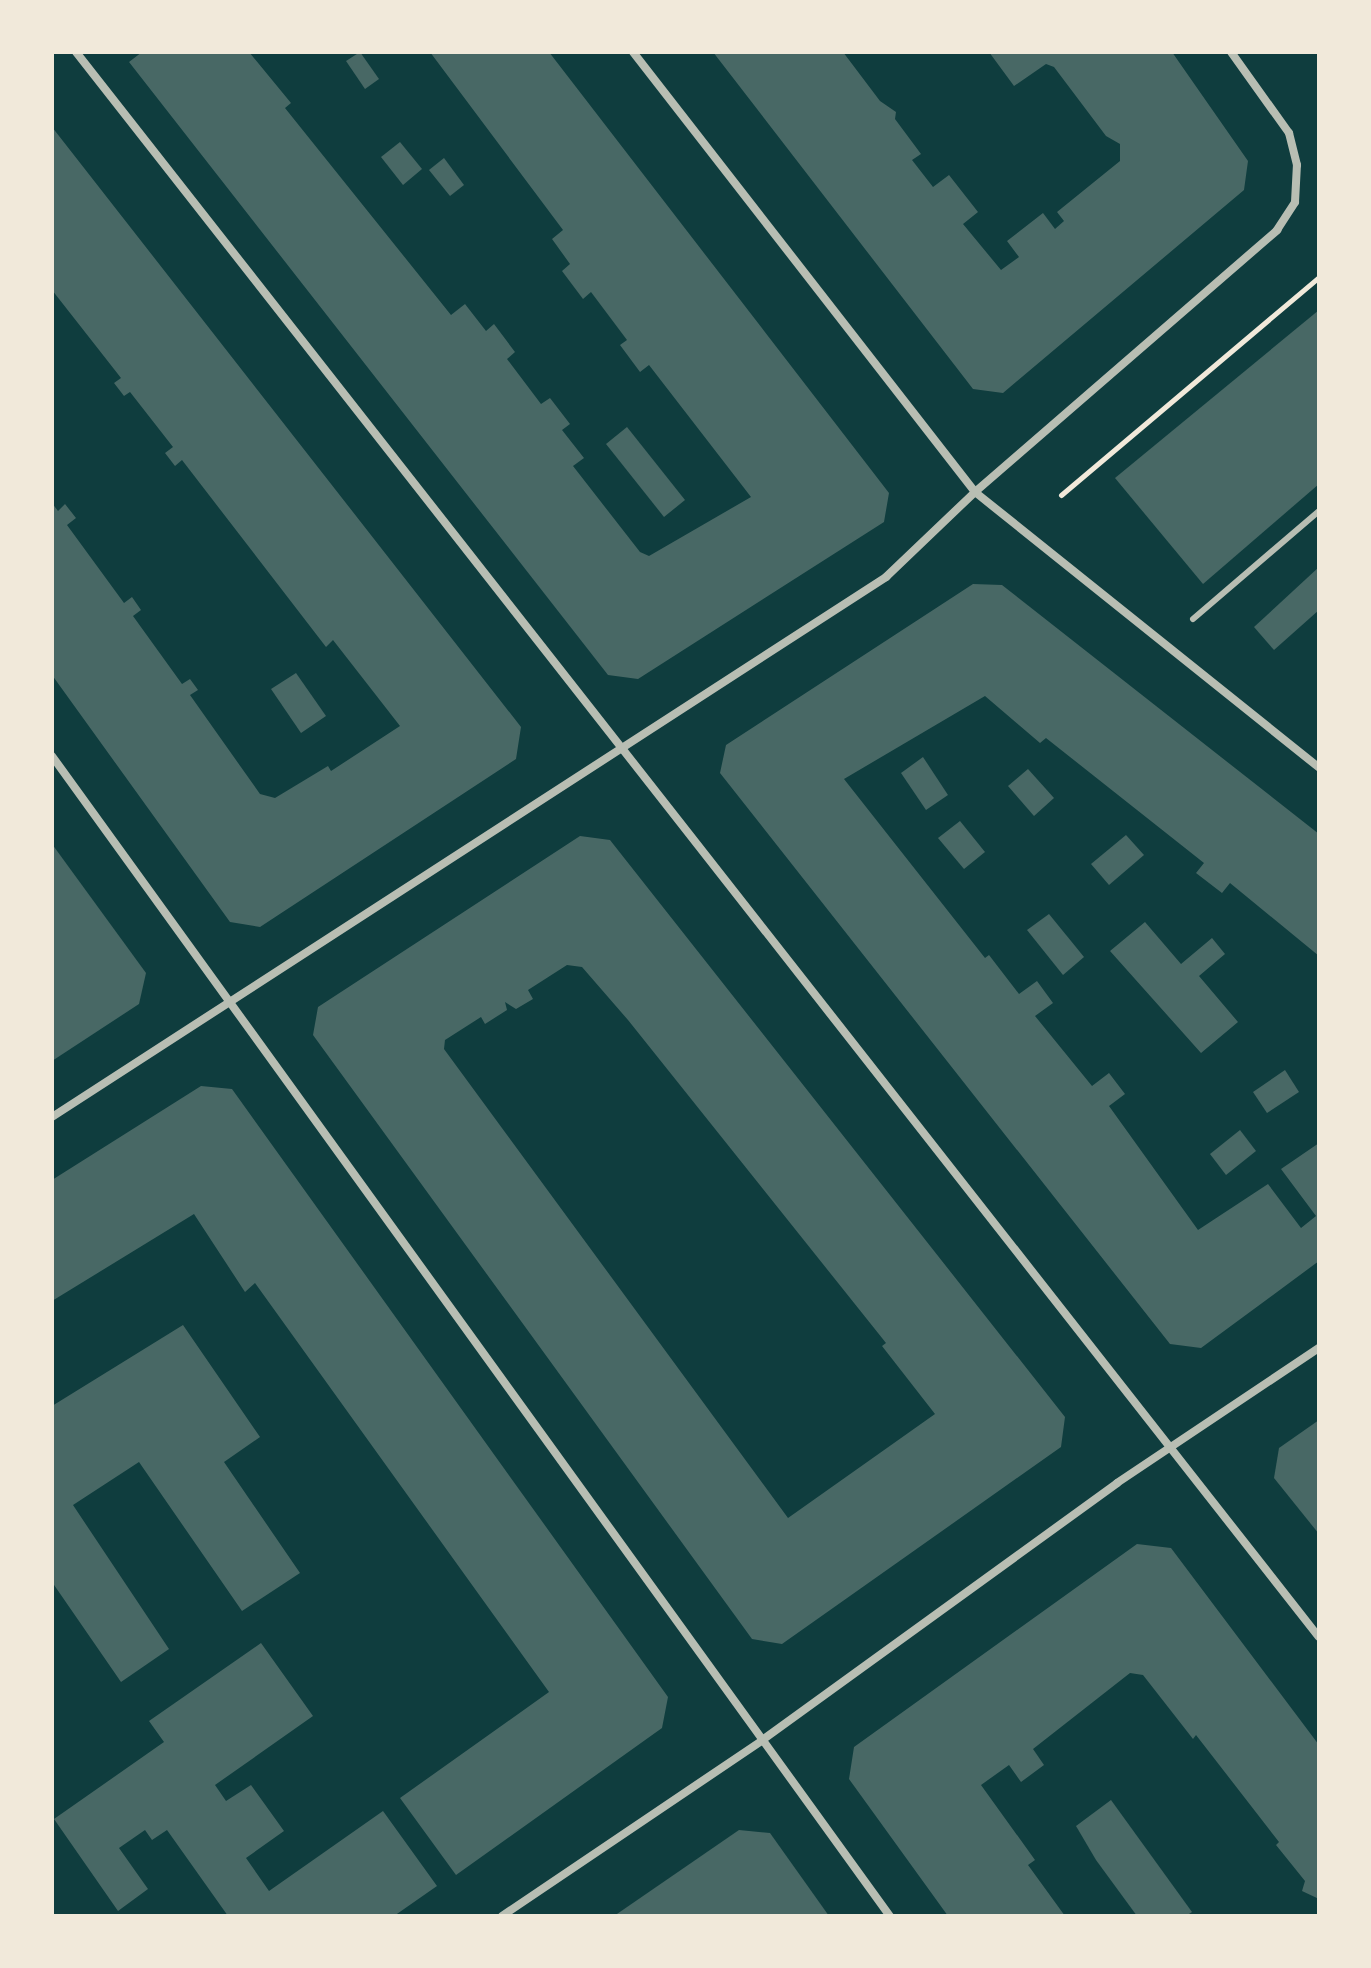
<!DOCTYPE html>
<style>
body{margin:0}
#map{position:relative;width:1371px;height:1968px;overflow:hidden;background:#0f3d3e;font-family:"Space Grotesk",sans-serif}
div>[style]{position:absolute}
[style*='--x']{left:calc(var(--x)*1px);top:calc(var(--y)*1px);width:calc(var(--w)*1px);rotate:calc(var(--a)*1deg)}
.building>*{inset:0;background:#486865}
.path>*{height:5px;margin:-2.5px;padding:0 2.5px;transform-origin:2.5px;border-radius:2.5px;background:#f1e9da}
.service>*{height:6px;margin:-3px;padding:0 3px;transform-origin:3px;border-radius:3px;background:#b8beb3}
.minor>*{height:8px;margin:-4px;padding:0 4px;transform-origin:4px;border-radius:4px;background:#b8beb3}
span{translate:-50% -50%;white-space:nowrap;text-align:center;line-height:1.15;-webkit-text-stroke:6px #f1e9da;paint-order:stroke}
.frame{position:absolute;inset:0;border:54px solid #f1e9da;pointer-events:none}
</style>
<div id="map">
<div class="building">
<div style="clip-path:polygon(142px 52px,249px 52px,291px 103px,285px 108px,451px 315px,465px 304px,486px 331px,494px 324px,515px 352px,507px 359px,541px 404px,550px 398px,570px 424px,562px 430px,584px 458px,573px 466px,640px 552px,649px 556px,751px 497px,649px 365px,640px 372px,620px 345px,627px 340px,591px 292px,583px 299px,562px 271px,570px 264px,552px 239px,563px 230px,430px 52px,549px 52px,889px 493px,884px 522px,638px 679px,608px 675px,129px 62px)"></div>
<div style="clip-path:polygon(360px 52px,379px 79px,365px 89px,346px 61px)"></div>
<div style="clip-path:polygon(713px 52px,843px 52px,880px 101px,896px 112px,895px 119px,921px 154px,912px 160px,933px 187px,949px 175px,978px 212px,963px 224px,1001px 270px,1019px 257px,1007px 241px,1043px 213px,1055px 229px,1064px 221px,1057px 212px,1120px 161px,1120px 144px,1106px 136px,1054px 67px,1046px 64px,1014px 86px,989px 52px,1172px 52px,1248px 161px,1244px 190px,1003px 393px,973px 389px)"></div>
<div style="clip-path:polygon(52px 127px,521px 727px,516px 759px,260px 927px,230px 922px,52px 675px,52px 503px,58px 511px,65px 504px,76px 518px,67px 525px,124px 603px,132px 597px,141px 610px,133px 616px,182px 684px,190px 679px,198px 690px,190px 695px,260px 794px,275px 798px,328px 766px,331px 771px,400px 726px,333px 640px,326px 647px,182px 460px,175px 466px,165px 453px,173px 447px,130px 392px,124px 396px,114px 383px,121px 378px,52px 290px)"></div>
<div style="clip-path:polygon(400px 142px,422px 169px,403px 185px,381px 157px)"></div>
<div style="clip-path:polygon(444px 158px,464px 185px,450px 196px,429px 170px)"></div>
<div style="clip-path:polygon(1319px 310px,1319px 484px,1203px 584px,1115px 478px)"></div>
<div style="clip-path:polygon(627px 427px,685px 500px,664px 517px,606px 444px)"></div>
<div style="clip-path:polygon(1319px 567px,1319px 610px,1274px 650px,1254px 627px)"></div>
<div style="clip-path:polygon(973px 584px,1002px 585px,1319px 834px,1319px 956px,1230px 883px,1222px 893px,1196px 873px,1204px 863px,1046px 738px,1040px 743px,985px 696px,844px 779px,985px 958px,989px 955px,1019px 994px,1037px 981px,1053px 1003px,1035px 1016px,1092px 1086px,1109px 1073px,1125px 1094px,1109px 1106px,1198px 1230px,1268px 1184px,1301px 1228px,1316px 1216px,1281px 1169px,1319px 1143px,1319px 1261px,1201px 1348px,1170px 1344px,720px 773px,726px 745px)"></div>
<div style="clip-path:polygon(296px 673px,326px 716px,301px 733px,271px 689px)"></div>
<div style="clip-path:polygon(923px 757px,948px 795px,926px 810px,901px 773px)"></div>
<div style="clip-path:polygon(1028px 769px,1054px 798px,1034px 816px,1008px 786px)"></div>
<div style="clip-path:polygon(960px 821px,985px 852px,964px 869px,938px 838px)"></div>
<div style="clip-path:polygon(1126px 835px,1144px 855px,1109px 885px,1091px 864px)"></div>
<div style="clip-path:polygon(evenodd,580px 836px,610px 840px,1065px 1417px,1061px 1447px,782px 1644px,752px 1639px,313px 1035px,318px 1007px,580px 836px,567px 965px,582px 967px,628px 1020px,886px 1343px,882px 1346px,935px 1414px,788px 1518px,444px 1049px,445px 1040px,481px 1017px,485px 1024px,507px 1010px,505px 1002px,516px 1009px,533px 999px,528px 990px,567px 965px)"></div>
<div style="clip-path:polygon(52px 844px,146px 973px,139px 1004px,52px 1061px)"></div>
<div style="clip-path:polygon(1049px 914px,1084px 957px,1063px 975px,1027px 930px)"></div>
<div style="clip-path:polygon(1145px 922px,1181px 964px,1212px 938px,1225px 954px,1199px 976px,1238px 1022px,1201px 1053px,1110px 951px)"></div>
<div style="clip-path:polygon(1285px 1070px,1299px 1092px,1267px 1113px,1253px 1092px)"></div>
<div style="clip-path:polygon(201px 1086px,232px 1089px,668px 1697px,662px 1728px,456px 1875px,400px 1798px,549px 1692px,255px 1283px,245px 1292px,194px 1214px,52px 1301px,52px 1180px)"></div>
<div style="clip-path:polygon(1240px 1130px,1256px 1151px,1226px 1175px,1210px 1154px)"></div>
<div style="clip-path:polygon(183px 1325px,260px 1437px,224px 1462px,300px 1573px,242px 1611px,139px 1462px,73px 1505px,169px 1649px,121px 1682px,52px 1582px,52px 1406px)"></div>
<div style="clip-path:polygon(1319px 1420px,1319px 1534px,1274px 1478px,1279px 1448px)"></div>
<div style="clip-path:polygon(1137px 1544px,1171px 1548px,1319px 1745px,1319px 1899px,1302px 1891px,1305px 1881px,1276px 1845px,1279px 1842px,1196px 1735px,1193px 1739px,1143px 1675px,1130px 1673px,1033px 1749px,1044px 1765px,1021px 1782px,1009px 1765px,981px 1785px,1035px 1860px,1028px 1865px,1065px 1916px,948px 1916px,849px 1779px,854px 1747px)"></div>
<div style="clip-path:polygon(261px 1643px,313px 1716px,215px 1785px,226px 1801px,251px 1785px,284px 1831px,246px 1858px,269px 1891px,383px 1811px,437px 1886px,394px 1916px,228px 1916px,167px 1830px,152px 1840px,145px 1830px,119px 1848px,148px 1889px,118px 1911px,54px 1819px,164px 1742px,149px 1721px)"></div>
<div style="clip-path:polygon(1111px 1800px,1192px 1912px,1186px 1916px,1137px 1916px,1096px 1860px,1076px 1826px)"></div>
<div style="clip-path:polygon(739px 1830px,770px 1833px,829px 1916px,614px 1916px)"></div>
</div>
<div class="path">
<div style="--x:1061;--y:495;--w:338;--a:-40.2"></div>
</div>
<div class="service">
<div style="--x:1193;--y:619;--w:166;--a:-40.6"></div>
</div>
<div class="minor">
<div style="--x:76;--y:52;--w:2014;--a:51.9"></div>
<div style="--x:633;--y:52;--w:557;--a:52.14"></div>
<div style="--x:975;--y:492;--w:441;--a:38.7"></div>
<div style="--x:52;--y:756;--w:1431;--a:54.16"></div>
<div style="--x:52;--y:1117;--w:994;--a:-32.92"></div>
<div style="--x:886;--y:577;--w:123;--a:-43.7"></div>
<div style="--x:975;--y:492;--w:400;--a:-40.9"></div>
<div style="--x:1277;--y:230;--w:33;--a:-57"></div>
<div style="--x:1295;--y:202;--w:37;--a:-87"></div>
<div style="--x:1297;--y:165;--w:33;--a:-104"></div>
<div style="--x:1289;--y:133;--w:100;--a:-125.6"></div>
<div style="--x:502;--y:1916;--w:313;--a:-34"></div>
<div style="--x:761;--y:1741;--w:440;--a:-35.9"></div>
<div style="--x:1117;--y:1483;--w:243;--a:-33.8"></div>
</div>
<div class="frame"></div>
</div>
